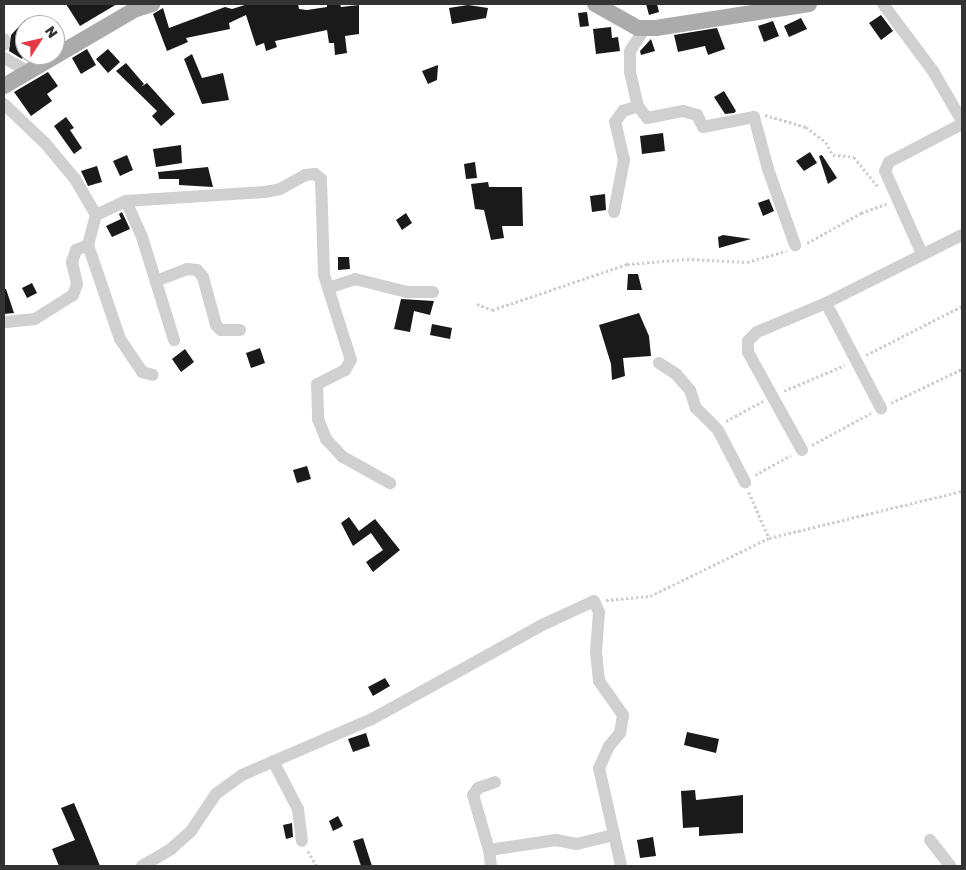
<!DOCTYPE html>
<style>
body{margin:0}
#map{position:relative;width:966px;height:870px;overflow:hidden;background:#fff;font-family:"Golos Text",sans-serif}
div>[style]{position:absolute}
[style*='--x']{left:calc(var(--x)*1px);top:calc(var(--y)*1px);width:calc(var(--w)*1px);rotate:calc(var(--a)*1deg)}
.building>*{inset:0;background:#1a1a1a}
.path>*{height:2.5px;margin-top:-1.25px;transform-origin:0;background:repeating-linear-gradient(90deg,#cdcdcd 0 2.5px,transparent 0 5px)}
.minor>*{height:12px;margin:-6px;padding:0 6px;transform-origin:6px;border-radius:6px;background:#d0d0d0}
.major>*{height:16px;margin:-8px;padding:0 8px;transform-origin:8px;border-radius:8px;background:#ababab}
span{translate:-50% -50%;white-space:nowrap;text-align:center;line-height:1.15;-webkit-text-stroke:5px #fff;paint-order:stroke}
.frame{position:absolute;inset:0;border:5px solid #333;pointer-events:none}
.north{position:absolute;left:15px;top:15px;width:50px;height:50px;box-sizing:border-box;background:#fff;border:1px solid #adadad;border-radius:50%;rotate:55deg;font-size:14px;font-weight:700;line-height:20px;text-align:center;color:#333}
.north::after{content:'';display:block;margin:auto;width:18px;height:22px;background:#e63946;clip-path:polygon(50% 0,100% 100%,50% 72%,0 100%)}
</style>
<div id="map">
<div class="building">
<div style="clip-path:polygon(66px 4px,117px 4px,80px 26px)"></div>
<div style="clip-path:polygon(248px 4px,298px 4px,299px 9px,307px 10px,327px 7px,327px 4px,340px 4px,341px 7px,359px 5px,359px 34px,345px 36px,347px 53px,335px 55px,334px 43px,329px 43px,327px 30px,275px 41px,277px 47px,266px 51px,264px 43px,256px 46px,246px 15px,229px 23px,230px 29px,186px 38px,188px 42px,167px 51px,153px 14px,163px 8px,169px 28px,225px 7px,232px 9px)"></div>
<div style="clip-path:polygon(646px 4px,657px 4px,659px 12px,649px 15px)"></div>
<div style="clip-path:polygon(468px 5px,488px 8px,486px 18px,452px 24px,449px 8px)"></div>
<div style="clip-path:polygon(587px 12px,589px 26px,580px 27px,578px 13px)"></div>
<div style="clip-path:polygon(881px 15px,893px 31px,881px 40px,869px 23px)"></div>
<div style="clip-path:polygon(801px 18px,807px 29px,789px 37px,784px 26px)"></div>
<div style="clip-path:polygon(25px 20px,25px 53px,22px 59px,9px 51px,11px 35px)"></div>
<div style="clip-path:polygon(773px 21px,779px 36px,764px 42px,758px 26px)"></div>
<div style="clip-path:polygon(611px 27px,612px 38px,618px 37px,620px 51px,596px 54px,593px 29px)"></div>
<div style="clip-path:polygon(717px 28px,725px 49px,708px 55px,705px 46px,678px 52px,674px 35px)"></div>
<div style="clip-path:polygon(651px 39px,655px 51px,641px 55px,640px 51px)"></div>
<div style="clip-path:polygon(87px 49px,96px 65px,81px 74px,72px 58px)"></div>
<div style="clip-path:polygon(108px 49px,120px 62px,108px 73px,96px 59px)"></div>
<div style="clip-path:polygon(192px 54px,202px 78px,223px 73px,229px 100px,202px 104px,184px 59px)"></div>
<div style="clip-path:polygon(126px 63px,144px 84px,141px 87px,147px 83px,175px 114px,161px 126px,152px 116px,157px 111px,116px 71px)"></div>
<div style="clip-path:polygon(438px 65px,437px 80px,428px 84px,422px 71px)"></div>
<div style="clip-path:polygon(48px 72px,58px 86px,47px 94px,52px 101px,31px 116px,14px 92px)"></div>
<div style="clip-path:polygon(724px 91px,736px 111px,734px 113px,725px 114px,714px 97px)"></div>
<div style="clip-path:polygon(66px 117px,74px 128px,70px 130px,82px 148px,74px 154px,54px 126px)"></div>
<div style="clip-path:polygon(663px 133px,665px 151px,642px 154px,640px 136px)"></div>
<div style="clip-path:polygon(181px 145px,182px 163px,156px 167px,153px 149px)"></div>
<div style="clip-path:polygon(810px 152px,817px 163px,804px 171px,796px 161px)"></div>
<div style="clip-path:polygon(127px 155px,133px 170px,120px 176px,113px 161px)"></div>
<div style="clip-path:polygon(822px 155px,837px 178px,828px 184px,819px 156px)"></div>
<div style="clip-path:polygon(475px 162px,477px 178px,466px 179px,464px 164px)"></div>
<div style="clip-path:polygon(97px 166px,102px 182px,88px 186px,81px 171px)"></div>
<div style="clip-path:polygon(208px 167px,213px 187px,179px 185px,179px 179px,159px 179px,158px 172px)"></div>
<div style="clip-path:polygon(488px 182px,489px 187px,522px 187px,523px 226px,502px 226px,504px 238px,491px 240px,484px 210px,475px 209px,471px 184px)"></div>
<div style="clip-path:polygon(605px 194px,606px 210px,592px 212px,590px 196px)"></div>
<div style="clip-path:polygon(769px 199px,774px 211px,763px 216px,758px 203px)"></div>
<div style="clip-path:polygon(122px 212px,130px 229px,112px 237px,106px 226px,121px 219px,119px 214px)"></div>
<div style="clip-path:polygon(406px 213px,412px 223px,402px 230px,396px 220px)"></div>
<div style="clip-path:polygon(723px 235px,751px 239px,719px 248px,718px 237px)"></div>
<div style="clip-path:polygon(338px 257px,349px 257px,350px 269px,338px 270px)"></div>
<div style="clip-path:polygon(628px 274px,638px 274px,642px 290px,627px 290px)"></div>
<div style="clip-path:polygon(32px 283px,37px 293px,27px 298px,22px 288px)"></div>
<div style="clip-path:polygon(4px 289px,6px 289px,14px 313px,4px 314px)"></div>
<div style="clip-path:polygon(401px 299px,434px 301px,430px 315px,414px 311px,410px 332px,394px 329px)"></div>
<div style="clip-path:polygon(639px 313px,649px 336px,651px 356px,623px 358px,625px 376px,612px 380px,611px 364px,599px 325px)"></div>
<div style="clip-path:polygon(432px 324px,452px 328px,450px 339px,430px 335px)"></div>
<div style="clip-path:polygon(260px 348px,265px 363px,251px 368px,246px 353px)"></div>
<div style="clip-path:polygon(185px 349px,194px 362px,181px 372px,172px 359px)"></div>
<div style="clip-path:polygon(307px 466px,311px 479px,297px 483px,293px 470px)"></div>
<div style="clip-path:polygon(349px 517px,359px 531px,375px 519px,400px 550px,373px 572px,366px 562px,383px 550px,371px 533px,353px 546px,341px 523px)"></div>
<div style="clip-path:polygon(385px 678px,390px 686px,373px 696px,368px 687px)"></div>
<div style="clip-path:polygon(687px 732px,719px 739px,716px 753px,684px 745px)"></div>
<div style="clip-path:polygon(366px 733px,370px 746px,353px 752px,348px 739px)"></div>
<div style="clip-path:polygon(695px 790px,696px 800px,743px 795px,743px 833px,699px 836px,699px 827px,683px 828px,681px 791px)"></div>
<div style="clip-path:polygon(74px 803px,85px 829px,100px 866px,59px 866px,52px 849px,75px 840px,61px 808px)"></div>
<div style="clip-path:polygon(338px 816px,343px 826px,333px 831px,329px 821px)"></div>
<div style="clip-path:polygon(292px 823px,293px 837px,286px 839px,283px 825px)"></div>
<div style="clip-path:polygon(653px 837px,656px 856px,640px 858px,637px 840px)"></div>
<div style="clip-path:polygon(363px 838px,372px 866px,361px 866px,353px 841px)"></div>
</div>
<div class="path">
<div style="--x:765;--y:115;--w:43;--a:16.3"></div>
<div style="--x:806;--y:127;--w:25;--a:37"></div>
<div style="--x:826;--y:142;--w:15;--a:62"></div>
<div style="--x:833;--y:155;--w:21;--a:5"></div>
<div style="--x:854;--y:157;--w:38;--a:51"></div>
<div style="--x:807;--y:243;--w:62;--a:-29.1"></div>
<div style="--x:861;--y:213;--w:27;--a:-20"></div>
<div style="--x:477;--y:304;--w:16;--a:22"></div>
<div style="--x:492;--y:310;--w:143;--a:-18.8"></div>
<div style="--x:627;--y:264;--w:60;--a:-4.8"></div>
<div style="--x:687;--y:259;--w:60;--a:2.9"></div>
<div style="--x:747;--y:262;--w:41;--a:-15.8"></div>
<div style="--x:866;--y:355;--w:108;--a:-27"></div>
<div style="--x:784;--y:391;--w:66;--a:-23.1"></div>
<div style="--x:891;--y:403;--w:79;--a:-25.6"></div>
<div style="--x:726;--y:421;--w:42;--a:-28.4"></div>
<div style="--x:812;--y:445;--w:67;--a:-28.5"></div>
<div style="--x:755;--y:475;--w:41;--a:-29.1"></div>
<div style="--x:749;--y:492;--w:50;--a:66.5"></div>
<div style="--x:606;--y:600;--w:44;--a:-5.2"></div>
<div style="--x:650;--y:596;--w:132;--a:-26"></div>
<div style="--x:769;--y:538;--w:199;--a:-13.7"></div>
<div style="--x:308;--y:851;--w:17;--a:59"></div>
</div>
<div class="minor">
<div style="--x:883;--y:4;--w:84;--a:53.3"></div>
<div style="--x:933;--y:71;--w:58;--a:59.9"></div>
<div style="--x:645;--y:28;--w:27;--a:123"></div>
<div style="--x:630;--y:51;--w:21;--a:90"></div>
<div style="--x:630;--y:72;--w:35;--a:77"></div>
<div style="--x:638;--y:106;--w:15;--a:53"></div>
<div style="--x:647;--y:118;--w:37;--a:-11"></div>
<div style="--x:683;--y:111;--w:15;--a:16"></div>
<div style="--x:697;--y:115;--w:13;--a:63"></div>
<div style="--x:703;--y:127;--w:52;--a:-11.1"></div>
<div style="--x:754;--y:117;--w:54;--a:74.9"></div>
<div style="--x:768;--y:169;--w:81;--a:70.4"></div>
<div style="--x:4;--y:39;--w:6;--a:90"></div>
<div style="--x:4;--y:58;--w:29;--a:29"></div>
<div style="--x:4;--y:104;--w:57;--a:43.6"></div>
<div style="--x:45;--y:143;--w:47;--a:50.2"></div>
<div style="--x:75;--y:179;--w:42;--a:59.7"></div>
<div style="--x:96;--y:215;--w:31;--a:105"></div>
<div style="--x:88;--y:245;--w:13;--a:157"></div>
<div style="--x:76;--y:250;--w:13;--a:108"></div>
<div style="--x:72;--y:262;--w:23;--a:77"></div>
<div style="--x:77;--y:284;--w:12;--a:110"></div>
<div style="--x:73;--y:295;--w:45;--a:147.7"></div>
<div style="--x:35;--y:319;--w:31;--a:174"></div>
<div style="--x:126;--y:201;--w:39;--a:66"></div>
<div style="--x:142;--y:237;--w:108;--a:72.7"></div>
<div style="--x:614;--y:212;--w:53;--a:-79.1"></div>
<div style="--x:624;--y:160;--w:39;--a:-103"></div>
<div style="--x:615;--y:122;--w:14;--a:-54"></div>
<div style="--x:623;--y:111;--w:16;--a:-18"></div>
<div style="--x:96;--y:215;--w:33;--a:-25"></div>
<div style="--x:126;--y:201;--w:139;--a:-3.7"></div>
<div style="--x:265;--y:192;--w:15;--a:-11"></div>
<div style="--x:280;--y:189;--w:29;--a:-29"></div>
<div style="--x:305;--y:175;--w:10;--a:-6"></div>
<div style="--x:315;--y:174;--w:8;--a:40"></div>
<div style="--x:321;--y:179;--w:96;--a:88.2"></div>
<div style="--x:324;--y:275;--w:89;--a:72.4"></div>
<div style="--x:351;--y:360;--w:12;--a:121"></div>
<div style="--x:345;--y:370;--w:31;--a:153"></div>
<div style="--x:317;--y:384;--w:35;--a:88"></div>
<div style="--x:318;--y:419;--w:22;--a:68"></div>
<div style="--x:326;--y:439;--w:25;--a:47"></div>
<div style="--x:343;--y:457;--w:54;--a:29"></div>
<div style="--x:88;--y:245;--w:99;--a:71.2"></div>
<div style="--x:120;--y:339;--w:40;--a:56"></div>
<div style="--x:142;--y:372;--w:11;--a:15"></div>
<div style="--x:922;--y:254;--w:91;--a:-114"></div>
<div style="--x:885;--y:171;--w:10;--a:-66"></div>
<div style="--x:889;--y:162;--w:82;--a:-27.5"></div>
<div style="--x:156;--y:281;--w:33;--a:-21"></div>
<div style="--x:187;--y:269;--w:10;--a:6"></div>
<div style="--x:197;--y:270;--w:9;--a:49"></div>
<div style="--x:203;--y:277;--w:50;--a:74.8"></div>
<div style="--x:216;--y:325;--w:7;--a:45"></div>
<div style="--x:221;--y:330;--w:19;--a:0"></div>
<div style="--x:328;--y:288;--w:28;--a:-18"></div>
<div style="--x:355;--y:279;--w:54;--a:14"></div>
<div style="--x:407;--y:292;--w:26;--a:0"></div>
<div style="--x:826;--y:303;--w:119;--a:62.4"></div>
<div style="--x:659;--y:363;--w:20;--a:33"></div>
<div style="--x:676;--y:374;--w:21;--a:49"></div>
<div style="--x:690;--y:390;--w:19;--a:72"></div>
<div style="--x:696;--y:408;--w:27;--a:45"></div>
<div style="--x:718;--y:430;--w:59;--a:62.6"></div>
<div style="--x:802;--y:450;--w:112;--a:-118.9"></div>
<div style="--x:748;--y:352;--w:11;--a:-90"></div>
<div style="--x:748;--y:341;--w:13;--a:-45"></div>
<div style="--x:757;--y:332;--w:75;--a:-22.8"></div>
<div style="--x:826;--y:303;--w:152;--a:-26.6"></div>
<div style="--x:273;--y:761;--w:54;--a:62.5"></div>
<div style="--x:298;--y:809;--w:32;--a:83"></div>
<div style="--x:930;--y:840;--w:33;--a:52"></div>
<div style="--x:489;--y:850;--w:57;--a:-106.2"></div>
<div style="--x:473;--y:795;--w:9;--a:-54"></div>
<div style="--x:478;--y:788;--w:18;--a:-19"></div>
<div style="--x:142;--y:866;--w:34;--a:-30"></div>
<div style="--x:171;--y:849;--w:27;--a:-42"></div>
<div style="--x:191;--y:831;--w:45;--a:-56"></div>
<div style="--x:216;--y:794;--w:32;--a:-36"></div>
<div style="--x:242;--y:775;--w:142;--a:-23.3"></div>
<div style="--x:372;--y:719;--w:194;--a:-28.9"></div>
<div style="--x:542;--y:625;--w:57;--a:-24.8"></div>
<div style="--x:594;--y:601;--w:12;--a:66"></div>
<div style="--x:599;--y:612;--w:40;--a:94.3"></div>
<div style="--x:596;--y:652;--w:29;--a:84"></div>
<div style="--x:599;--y:681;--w:42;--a:54.8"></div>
<div style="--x:623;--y:715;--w:18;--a:99"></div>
<div style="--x:620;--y:733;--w:17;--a:130"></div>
<div style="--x:609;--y:746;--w:24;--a:114"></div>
<div style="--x:599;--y:768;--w:100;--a:77.3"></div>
<div style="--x:491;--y:866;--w:16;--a:-97"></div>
<div style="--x:489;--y:850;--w:68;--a:-8.5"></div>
<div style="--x:556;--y:840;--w:21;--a:11"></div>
<div style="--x:577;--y:844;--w:38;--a:-14"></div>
</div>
<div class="major">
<div style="--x:595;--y:4;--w:49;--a:29.2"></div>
<div style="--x:638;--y:28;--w:18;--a:0"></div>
<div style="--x:656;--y:28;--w:155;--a:-8.9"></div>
<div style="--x:4;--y:86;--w:153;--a:-30.3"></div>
<div style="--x:136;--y:9;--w:17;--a:-17"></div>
</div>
<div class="frame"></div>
<div class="north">N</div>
</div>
